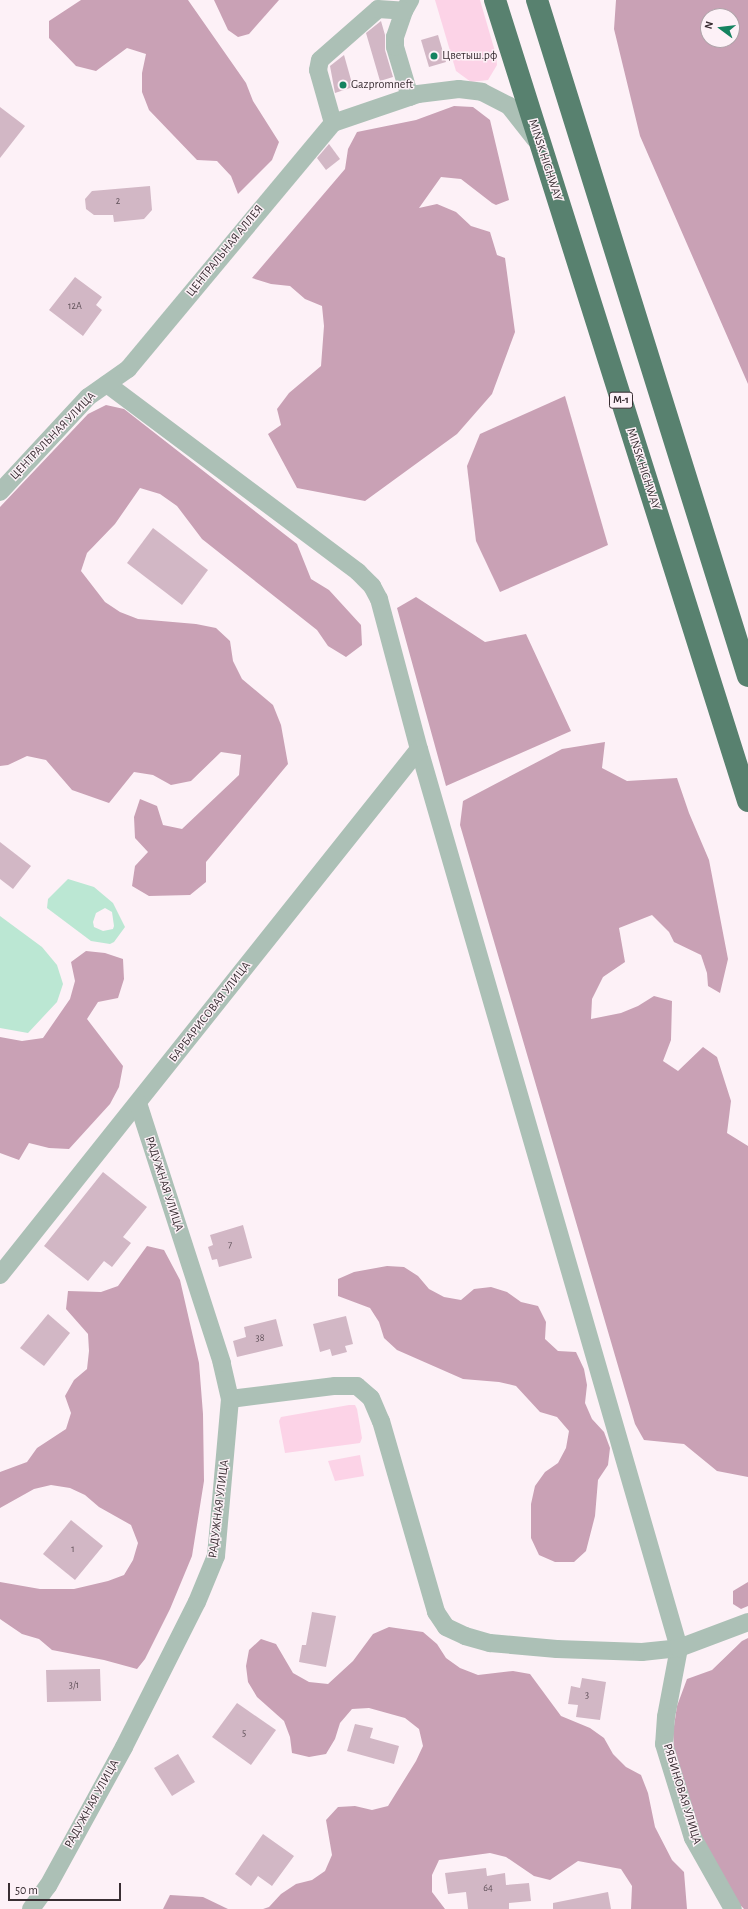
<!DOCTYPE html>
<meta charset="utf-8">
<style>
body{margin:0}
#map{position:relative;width:748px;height:1909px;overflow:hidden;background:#fdf1f7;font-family:"Alegreya Sans",sans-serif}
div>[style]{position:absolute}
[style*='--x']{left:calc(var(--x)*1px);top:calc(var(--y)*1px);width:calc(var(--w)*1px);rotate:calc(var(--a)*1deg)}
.green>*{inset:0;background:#fcd3e7}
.forest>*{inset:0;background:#c9a1b5}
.water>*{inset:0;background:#bbe7d3}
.building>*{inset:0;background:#d2b7c5}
.minor>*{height:18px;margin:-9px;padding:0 9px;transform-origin:9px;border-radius:9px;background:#acc0b6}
.highway>*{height:22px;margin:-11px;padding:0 11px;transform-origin:11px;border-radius:11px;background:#58816f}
.dots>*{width:11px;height:11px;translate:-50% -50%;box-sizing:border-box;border:2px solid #fdf1f7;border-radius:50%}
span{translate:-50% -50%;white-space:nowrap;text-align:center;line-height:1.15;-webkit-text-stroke:3px #fdf1f7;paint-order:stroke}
.number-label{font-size:10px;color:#5f5058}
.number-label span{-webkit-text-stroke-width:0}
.shield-label span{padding:1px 3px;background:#fdf1f7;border:1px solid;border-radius:3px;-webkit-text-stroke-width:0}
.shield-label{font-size:11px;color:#392e33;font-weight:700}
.poi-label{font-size:12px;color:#392e33}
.left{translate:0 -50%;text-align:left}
.street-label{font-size:12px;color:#392e33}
.north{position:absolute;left:700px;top:8px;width:40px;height:40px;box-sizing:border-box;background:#fdf1f7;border:1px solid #afa3a9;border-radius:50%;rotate:285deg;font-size:11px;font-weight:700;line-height:16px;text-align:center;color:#392e33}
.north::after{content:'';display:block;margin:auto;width:14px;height:18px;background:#158360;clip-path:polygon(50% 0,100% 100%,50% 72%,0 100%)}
.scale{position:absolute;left:8px;top:1883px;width:113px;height:18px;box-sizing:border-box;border:2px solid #392e33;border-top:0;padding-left:5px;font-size:12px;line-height:14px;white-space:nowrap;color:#392e33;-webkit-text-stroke:3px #fdf1f7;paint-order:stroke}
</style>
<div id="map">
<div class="green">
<div style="clip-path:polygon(435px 0,480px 0,496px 55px,497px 65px,488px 80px,471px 82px,456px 71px)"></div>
<div style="clip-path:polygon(349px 1405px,355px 1405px,357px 1409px,362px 1438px,360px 1443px,285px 1453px,279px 1421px,281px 1417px)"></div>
<div style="clip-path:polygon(360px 1455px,364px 1476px,335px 1481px,328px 1461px)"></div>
</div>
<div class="forest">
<div style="clip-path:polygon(81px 0,188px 0,246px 83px,253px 101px,279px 142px,272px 160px,238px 194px,231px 176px,217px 161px,197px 160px,149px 110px,142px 92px,142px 73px,146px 54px,127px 48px,96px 71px,76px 66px,49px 38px,49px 21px)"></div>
<div style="clip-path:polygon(214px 0,279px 0,249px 34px,238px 37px,228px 30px)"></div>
<div style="clip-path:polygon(evenodd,616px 0,748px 0,748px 384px,640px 136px,614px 29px,616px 0,708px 16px,732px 16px,732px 40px,708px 40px,708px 16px)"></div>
<div style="clip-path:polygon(454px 106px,473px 107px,490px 120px,509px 200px,496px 205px,492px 203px,461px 179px,441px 177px,419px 208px,437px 204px,456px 212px,471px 226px,490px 232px,497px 255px,505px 258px,515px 332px,492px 394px,457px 434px,365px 501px,297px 488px,268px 434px,281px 425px,277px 409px,289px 393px,321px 366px,324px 326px,322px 306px,305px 299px,290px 286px,271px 284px,252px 278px,345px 169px,348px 149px,357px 132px,416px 120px)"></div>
<div style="clip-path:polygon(565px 396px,608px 545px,500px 592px,476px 541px,467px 466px,480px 434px)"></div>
<div style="clip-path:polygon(106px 405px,124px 409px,297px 544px,311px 579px,329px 590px,361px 625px,362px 645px,346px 657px,328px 646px,317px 630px,202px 539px,177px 506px,160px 494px,140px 488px,115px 524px,87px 553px,81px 571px,105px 602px,120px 612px,138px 619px,196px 624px,216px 628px,230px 641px,233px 661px,242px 679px,273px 705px,281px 725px,288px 764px,206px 862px,206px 882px,190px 895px,149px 896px,132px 886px,135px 866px,148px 852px,135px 838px,134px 817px,140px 799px,157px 806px,163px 825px,182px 829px,239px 775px,241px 755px,221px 752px,191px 781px,171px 785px,153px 775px,134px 772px,109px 803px,72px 790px,46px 760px,27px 756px,8px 765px,0 766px,0 507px,88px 414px)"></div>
<div style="clip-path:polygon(416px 597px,485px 642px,526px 634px,571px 731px,446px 786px,397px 608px)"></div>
<div style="clip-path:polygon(605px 742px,602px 768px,627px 781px,677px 778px,689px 813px,709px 860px,728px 959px,720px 993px,708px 986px,707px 973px,701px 955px,674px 942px,669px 932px,652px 915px,619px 928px,625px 962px,603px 977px,592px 999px,591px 1019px,621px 1013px,638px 1006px,654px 996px,672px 1001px,671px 1040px,663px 1061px,678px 1071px,703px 1047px,717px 1057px,731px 1101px,727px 1133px,748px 1146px,748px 1477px,717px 1471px,684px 1444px,644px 1440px,635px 1424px,460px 825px,463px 801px,562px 749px)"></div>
<div style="clip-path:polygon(86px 951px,105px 953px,123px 959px,124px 979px,118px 998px,98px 1002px,87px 1019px,123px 1066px,119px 1087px,110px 1104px,69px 1149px,49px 1148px,29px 1143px,19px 1160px,0 1153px,0 1037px,22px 1041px,43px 1038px,70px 999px,75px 981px,71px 962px)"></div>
<div style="clip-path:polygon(147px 1246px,164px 1250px,180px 1280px,199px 1363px,203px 1414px,204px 1481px,192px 1556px,170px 1609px,145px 1659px,137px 1669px,104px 1660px,52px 1650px,39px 1639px,22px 1634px,0 1619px,0 1582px,40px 1589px,74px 1589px,108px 1581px,124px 1575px,133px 1560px,138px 1543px,131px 1525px,99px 1507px,85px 1495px,70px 1488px,51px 1485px,34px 1489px,0 1508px,0 1472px,27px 1462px,37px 1448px,66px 1429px,71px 1413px,65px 1396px,74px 1380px,87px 1369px,89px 1351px,88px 1334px,66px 1309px,68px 1291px,101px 1292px,118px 1286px)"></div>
<div style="clip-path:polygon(387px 1266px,404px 1267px,418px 1276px,429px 1289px,444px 1297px,461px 1300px,474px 1289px,491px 1287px,507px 1292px,521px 1302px,538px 1306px,546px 1322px,545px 1339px,558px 1351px,576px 1352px,584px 1369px,587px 1385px,585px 1403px,592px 1419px,604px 1432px,610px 1448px,608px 1465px,598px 1480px,595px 1516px,586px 1551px,574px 1562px,555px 1562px,539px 1555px,531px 1538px,531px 1504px,535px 1486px,545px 1472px,558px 1463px,566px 1448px,569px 1431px,557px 1417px,540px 1412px,516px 1386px,499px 1382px,463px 1379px,397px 1350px,384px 1338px,379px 1322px,370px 1308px,338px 1296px,338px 1279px,354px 1272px)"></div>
<div style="clip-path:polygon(748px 1582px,748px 1606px,741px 1609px,733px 1604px,733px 1591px)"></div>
<div style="clip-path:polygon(389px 1627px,423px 1632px,437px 1644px,446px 1658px,460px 1668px,478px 1675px,513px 1671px,530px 1674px,561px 1716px,590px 1728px,604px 1738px,613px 1754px,626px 1767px,641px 1775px,648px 1793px,655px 1827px,672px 1860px,684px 1872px,687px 1909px,631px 1909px,632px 1886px,621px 1869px,578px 1861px,550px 1880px,534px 1876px,506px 1857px,490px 1853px,439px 1860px,432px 1875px,432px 1892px,445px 1909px,263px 1909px,269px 1907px,281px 1894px,296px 1884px,312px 1880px,325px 1871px,332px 1855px,326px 1820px,338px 1807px,355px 1806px,372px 1810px,388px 1806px,416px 1761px,423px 1746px,419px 1729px,405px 1718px,369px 1708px,352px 1709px,340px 1723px,335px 1739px,326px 1754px,309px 1757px,292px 1753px,290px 1737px,284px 1721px,257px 1697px,248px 1682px,246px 1666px,249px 1650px,261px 1639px,276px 1644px,293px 1673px,309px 1682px,328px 1684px,353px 1661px,373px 1634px)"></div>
<div style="clip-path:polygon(748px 1638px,748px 1909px,744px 1909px,732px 1896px,703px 1853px,675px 1760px,673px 1733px,677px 1706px,687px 1679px,712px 1670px,742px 1641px)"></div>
<div style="clip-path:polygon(170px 1895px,203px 1897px,228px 1909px,163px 1909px)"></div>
</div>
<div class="water">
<div style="clip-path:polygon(evenodd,68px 879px,94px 887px,113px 903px,125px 927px,114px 942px,110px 944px,91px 941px,47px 908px,48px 899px,68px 879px,105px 908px,112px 912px,114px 926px,113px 929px,103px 931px,94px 927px,93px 922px,96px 913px,105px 908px)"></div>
<div style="clip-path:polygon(0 916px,42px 947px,57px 965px,63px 984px,57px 1002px,28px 1033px,0 1028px)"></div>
</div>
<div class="building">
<div style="clip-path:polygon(381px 21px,385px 35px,385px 50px,393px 77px,380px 81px,366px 33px)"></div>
<div style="clip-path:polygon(438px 35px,446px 62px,429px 67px,421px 40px)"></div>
<div style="clip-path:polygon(344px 55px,353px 87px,335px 93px,330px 66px)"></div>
<div style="clip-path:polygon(0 107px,25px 126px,0 158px)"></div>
<div style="clip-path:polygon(329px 144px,340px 159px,326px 170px,317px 158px)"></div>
<div style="clip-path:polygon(150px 186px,152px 210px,144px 219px,114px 222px,113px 215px,94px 215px,86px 209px,85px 199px,92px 191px)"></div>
<div style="clip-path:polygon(75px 277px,102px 297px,96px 305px,102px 310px,83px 336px,49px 310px)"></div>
<div style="clip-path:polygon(153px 528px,208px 570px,182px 605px,127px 563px)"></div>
<div style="clip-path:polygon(0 842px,31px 866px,13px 889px,0 879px)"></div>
<div style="clip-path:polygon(103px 1172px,147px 1207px,123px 1237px,131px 1243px,112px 1267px,104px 1261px,88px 1281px,44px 1246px)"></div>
<div style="clip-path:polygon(243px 1225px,252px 1258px,219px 1267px,217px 1259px,212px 1260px,208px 1247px,213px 1245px,210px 1235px)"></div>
<div style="clip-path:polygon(48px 1314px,70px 1333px,44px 1366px,20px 1348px)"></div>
<div style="clip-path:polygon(346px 1316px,353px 1344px,345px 1346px,347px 1352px,332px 1356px,330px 1349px,320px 1352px,313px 1324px)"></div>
<div style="clip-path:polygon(276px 1319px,283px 1346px,237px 1357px,233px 1341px,246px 1337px,244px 1327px)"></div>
<div style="clip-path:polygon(71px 1520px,103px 1546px,75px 1580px,43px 1554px)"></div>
<div style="clip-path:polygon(312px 1612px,336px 1616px,326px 1667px,299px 1662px,302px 1645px,306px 1645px)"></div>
<div style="clip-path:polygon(100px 1669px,101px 1701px,47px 1702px,46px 1670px)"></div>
<div style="clip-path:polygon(582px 1678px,606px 1682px,600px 1720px,576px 1717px,578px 1705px,568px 1704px,571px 1686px,580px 1688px)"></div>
<div style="clip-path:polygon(237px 1703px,276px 1730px,251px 1765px,212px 1737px)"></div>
<div style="clip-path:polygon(355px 1724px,373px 1728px,370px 1738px,399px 1746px,394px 1764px,347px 1751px)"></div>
<div style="clip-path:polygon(178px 1754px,195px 1782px,172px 1796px,154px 1768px)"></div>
<div style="clip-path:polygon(263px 1834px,294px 1856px,272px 1886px,258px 1876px,251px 1886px,235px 1874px)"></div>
<div style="clip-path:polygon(486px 1868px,487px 1876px,505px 1873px,506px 1885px,529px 1883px,531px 1901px,509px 1903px,509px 1909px,468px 1909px,466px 1892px,448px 1894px,445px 1873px)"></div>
<div style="clip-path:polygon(608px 1892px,611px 1909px,553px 1909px,553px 1903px)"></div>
</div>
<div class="minor">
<div style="--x:410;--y:97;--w:52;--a:-106.7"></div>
<div style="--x:395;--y:47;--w:10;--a:-90"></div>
<div style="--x:395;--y:37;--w:28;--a:-71"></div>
<div style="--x:404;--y:11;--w:13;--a:-61"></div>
<div style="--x:333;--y:123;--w:55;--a:-105.8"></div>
<div style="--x:318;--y:70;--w:10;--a:-79"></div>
<div style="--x:320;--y:60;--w:77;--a:-41.3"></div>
<div style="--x:378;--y:9;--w:26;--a:4"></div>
<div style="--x:107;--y:384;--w:314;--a:36.8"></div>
<div style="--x:358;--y:572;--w:20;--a:45"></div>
<div style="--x:372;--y:586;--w:15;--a:62"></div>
<div style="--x:379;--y:599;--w:155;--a:75.1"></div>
<div style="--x:419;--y:749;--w:936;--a:73.87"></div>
<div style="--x:679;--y:1648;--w:70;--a:100.7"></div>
<div style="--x:666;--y:1717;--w:27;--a:94"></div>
<div style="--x:664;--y:1744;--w:98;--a:72.9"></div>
<div style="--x:693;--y:1838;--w:81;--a:60.6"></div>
<div style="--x:0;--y:492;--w:129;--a:-47.2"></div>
<div style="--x:88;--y:397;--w:49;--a:-35"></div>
<div style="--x:128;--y:369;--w:320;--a:-50.2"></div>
<div style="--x:333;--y:123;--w:90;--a:-18.8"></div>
<div style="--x:418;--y:94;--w:41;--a:-7"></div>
<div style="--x:459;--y:89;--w:23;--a:7"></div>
<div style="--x:482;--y:92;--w:30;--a:27"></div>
<div style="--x:509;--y:106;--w:42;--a:51.8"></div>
<div style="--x:0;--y:1275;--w:672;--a:-51.46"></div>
<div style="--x:230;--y:1399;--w:106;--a:-7.1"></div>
<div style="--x:335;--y:1386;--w:22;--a:0"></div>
<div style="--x:357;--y:1386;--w:18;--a:41"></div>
<div style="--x:371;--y:1398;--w:25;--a:67"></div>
<div style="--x:381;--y:1421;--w:199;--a:73.9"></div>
<div style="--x:436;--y:1612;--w:18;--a:56"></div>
<div style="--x:446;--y:1627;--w:21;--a:25"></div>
<div style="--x:465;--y:1636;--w:26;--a:16"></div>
<div style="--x:490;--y:1643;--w:67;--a:5.1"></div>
<div style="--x:557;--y:1649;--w:85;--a:2"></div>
<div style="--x:642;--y:1652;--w:37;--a:-6"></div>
<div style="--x:679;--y:1648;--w:74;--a:-20.6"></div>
<div style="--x:31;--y:1909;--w:29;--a:-54"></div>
<div style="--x:48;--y:1886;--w:158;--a:-61.3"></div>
<div style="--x:124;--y:1747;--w:162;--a:-63.3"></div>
<div style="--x:197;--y:1602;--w:50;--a:-67.6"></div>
<div style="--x:216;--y:1556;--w:158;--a:-84.9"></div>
<div style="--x:230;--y:1399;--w:37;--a:-103"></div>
<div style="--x:222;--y:1363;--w:273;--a:-107.9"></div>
</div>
<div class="highway">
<div style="--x:495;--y:0;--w:840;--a:72.47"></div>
<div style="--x:537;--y:0;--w:708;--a:72.67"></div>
</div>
<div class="dots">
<div style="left:434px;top:56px;background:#158360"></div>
<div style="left:343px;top:85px;background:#158360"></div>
</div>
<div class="number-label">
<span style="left:118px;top:202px">2</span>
<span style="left:75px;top:307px">12А</span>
<span style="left:230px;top:1246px">7</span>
<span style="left:260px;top:1339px">38</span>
<span style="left:73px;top:1550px">1</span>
<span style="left:74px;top:1686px">3/1</span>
<span style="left:587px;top:1696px">3</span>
<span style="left:244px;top:1734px">5</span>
<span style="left:488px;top:1889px">64</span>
</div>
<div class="shield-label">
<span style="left:621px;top:400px">М-1</span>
</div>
<div class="poi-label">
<span class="left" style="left:442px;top:56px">Цветыш.рф</span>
<span class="left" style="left:351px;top:85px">Gazpromneft</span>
</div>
<div class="street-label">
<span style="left:545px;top:160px;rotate:72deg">MINSK HIGHWAY</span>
<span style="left:225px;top:251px;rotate:-51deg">ЦЕНТРАЛЬНАЯ АЛЛЕЯ</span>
<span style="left:53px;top:436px;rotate:-46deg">ЦЕНТРАЛЬНАЯ УЛИЦА</span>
<span style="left:643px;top:469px;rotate:72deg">MINSK HIGHWAY</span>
<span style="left:210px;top:1012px;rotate:-52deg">БАРБАРИСОВАЯ УЛИЦА</span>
<span style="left:164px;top:1184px;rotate:72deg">РАДУЖНАЯ УЛИЦА</span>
<span style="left:219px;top:1509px;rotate:-83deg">РАДУЖНАЯ УЛИЦА</span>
<span style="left:682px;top:1794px;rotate:73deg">РЯБИНОВАЯ УЛИЦА</span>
<span style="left:92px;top:1804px;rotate:-61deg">РАДУЖНАЯ УЛИЦА</span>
</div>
<div class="north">N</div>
<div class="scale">50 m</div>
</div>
